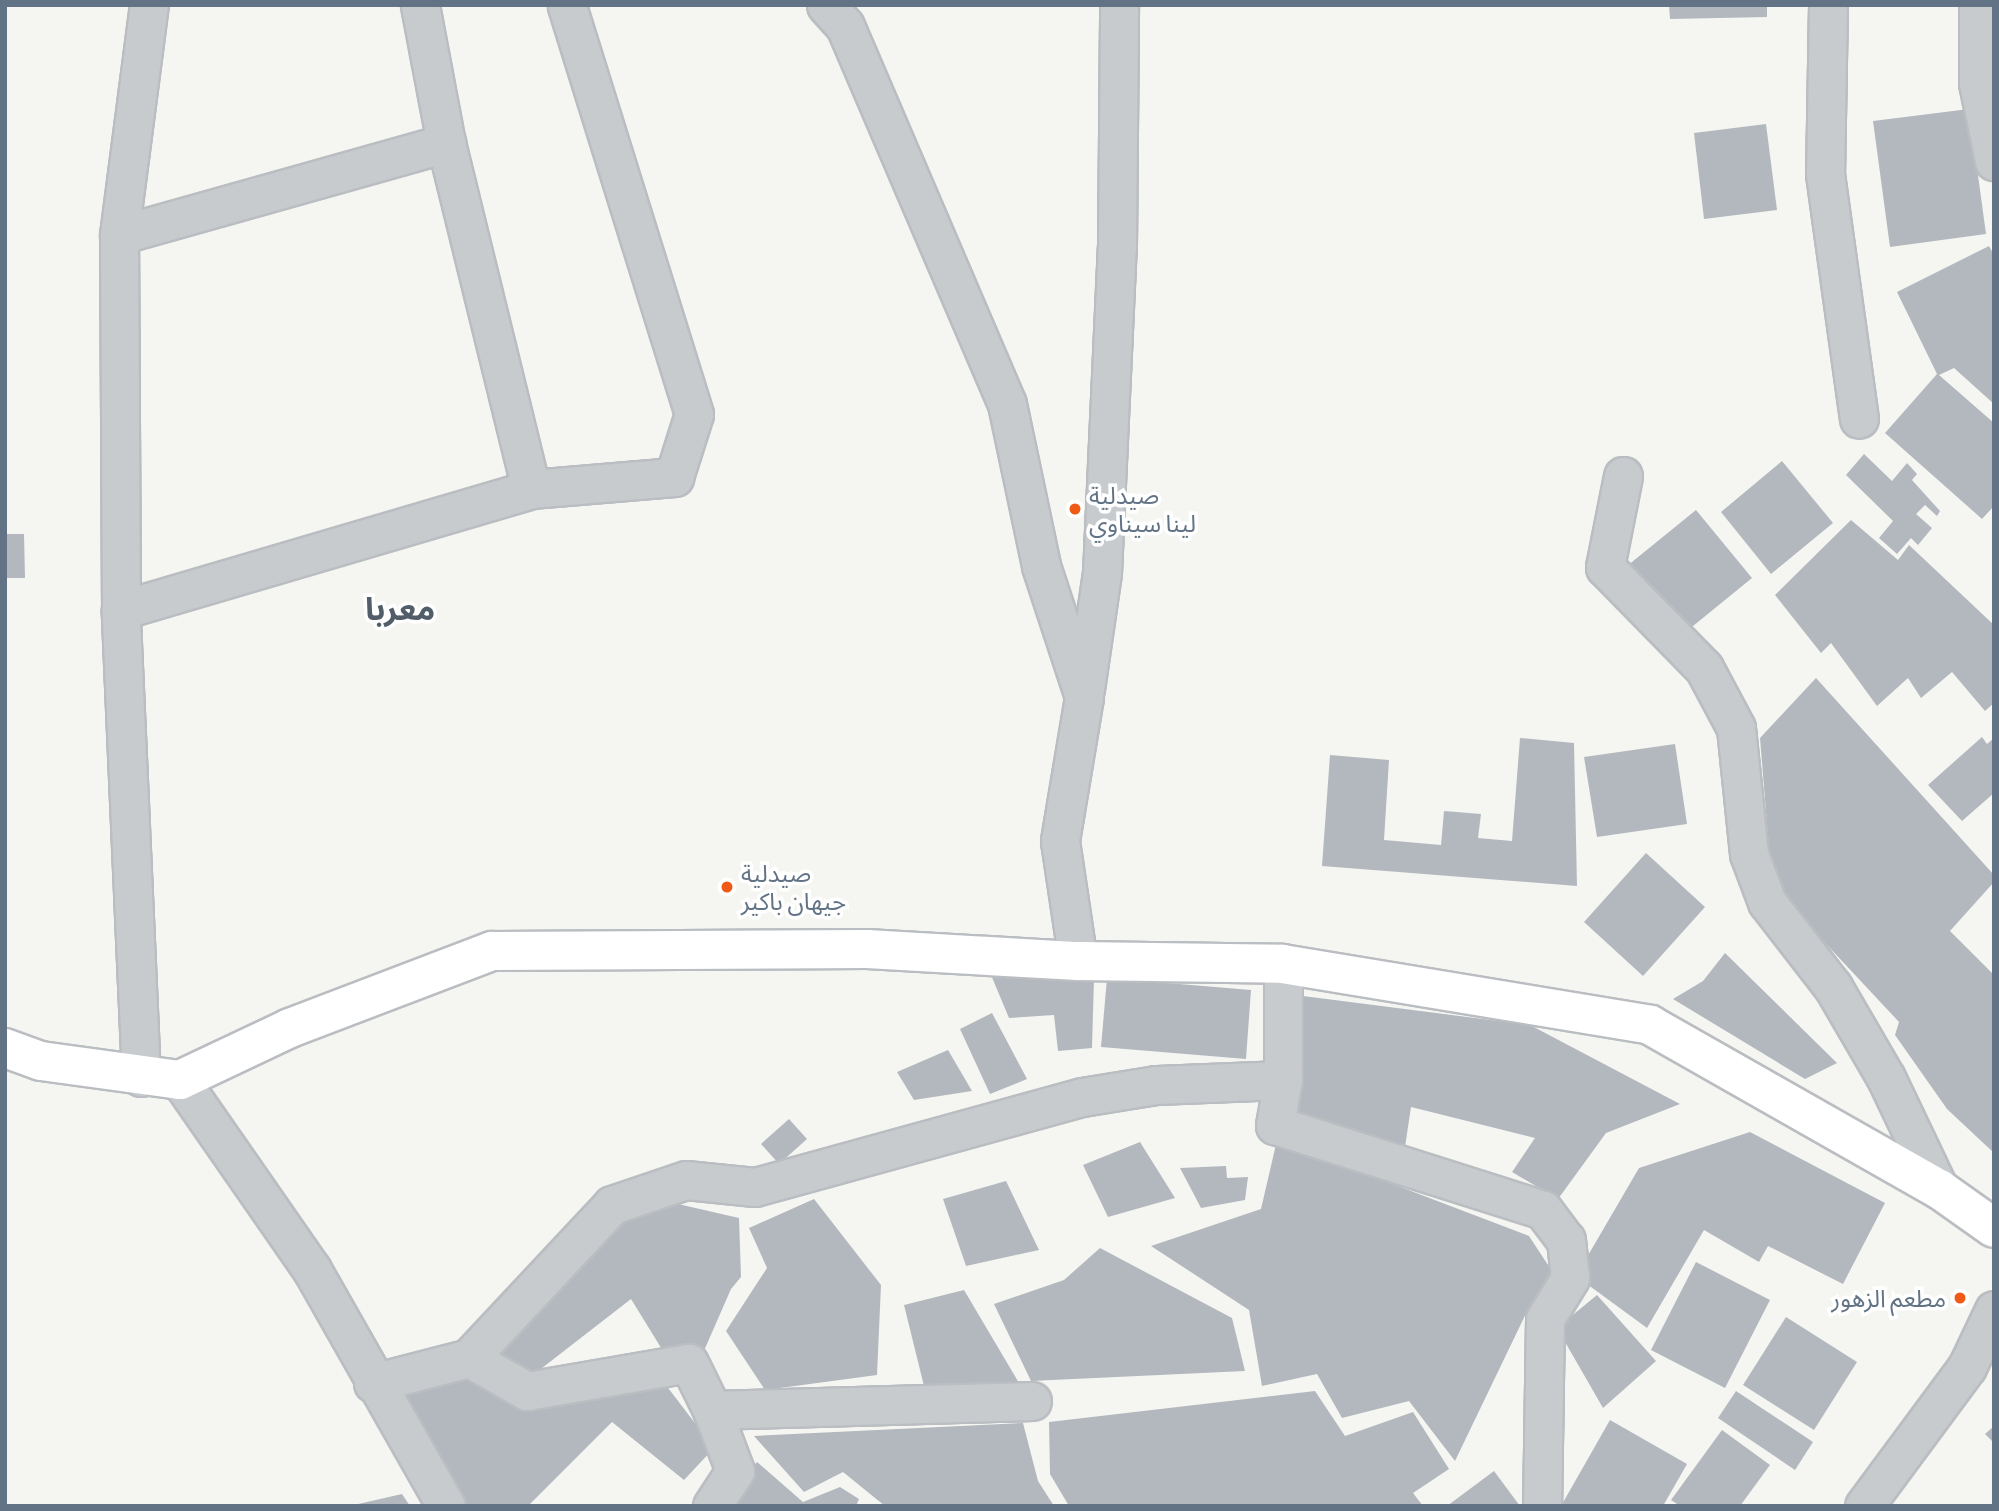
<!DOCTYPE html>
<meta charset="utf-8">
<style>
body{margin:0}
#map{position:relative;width:1999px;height:1511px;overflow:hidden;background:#f5f6f1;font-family:Commissioner,"Noto Sans Arabic",sans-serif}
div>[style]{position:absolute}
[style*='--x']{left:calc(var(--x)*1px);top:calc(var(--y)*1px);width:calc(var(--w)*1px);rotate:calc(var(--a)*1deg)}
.building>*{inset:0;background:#b2b8be}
.roads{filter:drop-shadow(2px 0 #babdc1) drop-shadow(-2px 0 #babdc1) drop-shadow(0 2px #babdc1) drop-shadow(0 -2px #babdc1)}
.minor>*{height:37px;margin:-18.5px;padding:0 18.5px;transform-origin:18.5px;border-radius:18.5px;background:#c8cbce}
.major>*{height:38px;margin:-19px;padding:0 19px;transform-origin:19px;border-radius:19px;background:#fff}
.dots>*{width:19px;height:19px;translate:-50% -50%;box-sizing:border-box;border:4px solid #fff;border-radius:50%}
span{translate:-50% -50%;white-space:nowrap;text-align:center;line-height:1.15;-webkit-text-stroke:7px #fff;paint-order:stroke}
.poi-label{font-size:24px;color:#627385}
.left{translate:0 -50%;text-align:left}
.right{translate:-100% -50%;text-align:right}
.district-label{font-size:32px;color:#515d69;font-weight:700}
.frame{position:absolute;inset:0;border:7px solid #627385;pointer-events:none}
</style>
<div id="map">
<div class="building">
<div style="clip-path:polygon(1669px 5px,1767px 5px,1767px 17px,1670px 19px)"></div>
<div style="clip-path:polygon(1969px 109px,1986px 234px,1890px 247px,1873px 121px)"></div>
<div style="clip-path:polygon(1766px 124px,1777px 210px,1704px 219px,1694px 133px)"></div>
<div style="clip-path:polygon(1989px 246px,1994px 255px,1994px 404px,1954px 368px,1939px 375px,1994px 423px,1994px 506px,1982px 519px,1885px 433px,1937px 374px,1897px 292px)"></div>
<div style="clip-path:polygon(1864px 454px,1892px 481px,1907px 463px,1917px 474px,1912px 480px,1940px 511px,1937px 516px,1925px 505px,1916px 514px,1932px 528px,1918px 545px,1911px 538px,1897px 554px,1879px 538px,1893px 521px,1846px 475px)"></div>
<div style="clip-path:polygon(1782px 461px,1833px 523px,1771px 574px,1721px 512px)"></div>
<div style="clip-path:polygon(1696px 510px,1752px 578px,1682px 635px,1627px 566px)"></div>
<div style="clip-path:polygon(1851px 520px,1898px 560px,1909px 545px,1994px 625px,1994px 703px,1985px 711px,1952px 672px,1921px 698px,1908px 678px,1877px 706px,1831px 643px,1821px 653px,1775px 595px)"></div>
<div style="clip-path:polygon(5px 534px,24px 534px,25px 578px,5px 578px)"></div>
<div style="clip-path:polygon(1816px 678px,1994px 875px,1994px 882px,1950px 931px,1994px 975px,1994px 1153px,1947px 1109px,1895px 1035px,1899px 1022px,1772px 886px,1760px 738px)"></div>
<div style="clip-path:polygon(1982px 737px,1987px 744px,1994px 738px,1994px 793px,1962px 821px,1928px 785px)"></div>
<div style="clip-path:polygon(1520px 738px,1574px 743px,1577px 886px,1322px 866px,1330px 755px,1389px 760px,1384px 840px,1441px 845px,1444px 811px,1481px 814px,1478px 838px,1512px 841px)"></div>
<div style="clip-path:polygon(1675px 744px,1687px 824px,1597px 837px,1584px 757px)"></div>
<div style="clip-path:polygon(1646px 853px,1705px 907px,1643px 976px,1584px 922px)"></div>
<div style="clip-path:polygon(1725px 953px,1837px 1063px,1805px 1079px,1673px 999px,1703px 981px)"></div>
<div style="clip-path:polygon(991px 975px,1094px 979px,1092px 1048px,1058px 1051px,1054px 1015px,1009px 1018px)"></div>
<div style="clip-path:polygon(1107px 978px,1251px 990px,1246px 1059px,1101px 1047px)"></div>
<div style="clip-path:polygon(1303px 996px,1530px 1025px,1680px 1104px,1606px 1133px,1558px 1199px,1512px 1172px,1535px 1138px,1411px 1107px,1405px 1147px,1286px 1114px)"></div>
<div style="clip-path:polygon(992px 1013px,1027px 1079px,990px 1094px,960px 1029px)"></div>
<div style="clip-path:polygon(948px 1050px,972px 1091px,914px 1100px,897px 1072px)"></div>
<div style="clip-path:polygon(789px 1119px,807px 1139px,779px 1164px,761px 1144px)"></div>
<div style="clip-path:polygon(1750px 1132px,1885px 1203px,1843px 1284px,1768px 1246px,1759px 1262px,1704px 1230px,1647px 1328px,1576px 1276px,1639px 1168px)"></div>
<div style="clip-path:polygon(1277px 1140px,1529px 1236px,1552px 1271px,1531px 1303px,1455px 1461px,1409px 1401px,1342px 1418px,1317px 1374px,1262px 1386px,1249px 1310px,1151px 1246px,1261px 1209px)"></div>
<div style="clip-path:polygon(1140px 1142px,1175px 1198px,1108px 1217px,1083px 1165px)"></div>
<div style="clip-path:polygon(1226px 1166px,1227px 1178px,1248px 1177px,1245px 1200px,1201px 1208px,1180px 1168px)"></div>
<div style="clip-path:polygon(1006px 1181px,1039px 1250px,966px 1266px,943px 1199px)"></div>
<div style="clip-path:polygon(814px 1199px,881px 1285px,877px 1375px,765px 1390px,726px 1331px,767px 1268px,749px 1228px)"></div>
<div style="clip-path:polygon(665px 1201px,739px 1218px,741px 1277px,731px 1289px,703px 1353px,663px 1351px,631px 1299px,524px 1382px,477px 1350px,626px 1215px)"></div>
<div style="clip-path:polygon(1100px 1248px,1232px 1318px,1245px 1371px,1031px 1381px,994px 1304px,1064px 1280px)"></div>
<div style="clip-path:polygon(1696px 1262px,1770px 1300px,1725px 1388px,1651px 1350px)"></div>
<div style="clip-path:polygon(964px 1290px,1019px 1383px,924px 1386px,904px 1305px)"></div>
<div style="clip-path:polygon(1597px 1295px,1656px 1361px,1603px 1408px,1557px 1328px)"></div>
<div style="clip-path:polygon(1786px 1317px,1857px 1362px,1814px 1430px,1743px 1385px)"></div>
<div style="clip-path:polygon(469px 1372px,510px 1405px,633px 1390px,662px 1380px,714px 1448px,684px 1480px,612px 1422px,528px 1506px,453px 1506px,391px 1401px)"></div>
<div style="clip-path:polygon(1315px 1391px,1345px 1436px,1413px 1412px,1449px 1469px,1413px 1493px,1423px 1506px,1069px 1506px,1050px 1474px,1049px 1422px)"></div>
<div style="clip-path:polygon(1736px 1391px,1813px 1442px,1795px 1470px,1718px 1418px)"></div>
<div style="clip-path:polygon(1610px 1420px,1687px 1464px,1663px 1506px,1561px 1506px)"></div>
<div style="clip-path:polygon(1023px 1423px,1038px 1481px,1054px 1506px,885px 1506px,843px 1472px,804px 1492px,754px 1436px)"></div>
<div style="clip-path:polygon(1994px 1426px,1994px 1443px,1985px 1434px)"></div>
<div style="clip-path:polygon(1722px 1430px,1770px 1465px,1740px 1506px,1680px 1506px,1671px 1500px)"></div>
<div style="clip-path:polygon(757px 1462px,803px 1502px,840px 1487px,859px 1499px,856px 1506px,717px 1506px)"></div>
<div style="clip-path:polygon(1494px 1471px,1520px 1506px,1447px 1506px)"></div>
<div style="clip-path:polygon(402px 1494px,410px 1506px,354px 1506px,354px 1505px)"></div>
</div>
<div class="roads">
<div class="minor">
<div style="--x:826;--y:5;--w:28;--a:48"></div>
<div style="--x:845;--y:26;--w:411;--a:66.8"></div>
<div style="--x:1007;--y:404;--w:166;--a:78.1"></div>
<div style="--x:1041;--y:566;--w:138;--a:71.8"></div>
<div style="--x:1084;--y:697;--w:146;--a:99.5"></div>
<div style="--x:1060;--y:841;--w:121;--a:81.5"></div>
<div style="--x:1828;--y:5;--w:169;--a:91"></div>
<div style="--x:1825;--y:174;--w:247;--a:82.1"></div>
<div style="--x:1978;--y:5;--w:78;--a:90"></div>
<div style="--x:1978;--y:83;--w:80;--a:78.4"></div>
<div style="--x:446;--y:143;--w:356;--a:76.2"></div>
<div style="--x:119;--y:235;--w:340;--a:-15.7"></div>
<div style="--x:446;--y:143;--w:140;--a:-100.7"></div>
<div style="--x:1623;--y:476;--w:93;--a:101.2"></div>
<div style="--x:1605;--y:567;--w:141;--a:45.6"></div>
<div style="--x:1704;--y:668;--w:68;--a:61.9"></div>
<div style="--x:1736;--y:728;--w:127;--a:84.1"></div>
<div style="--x:1749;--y:854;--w:51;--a:69.4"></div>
<div style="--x:1767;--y:902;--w:108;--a:52.2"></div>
<div style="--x:1833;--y:987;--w:105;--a:59.8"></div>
<div style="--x:1886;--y:1078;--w:123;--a:64.5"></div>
<div style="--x:121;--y:610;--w:427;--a:-16.4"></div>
<div style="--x:531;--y:489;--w:144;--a:-4.8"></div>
<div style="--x:674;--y:477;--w:66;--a:-72.4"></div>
<div style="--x:694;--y:414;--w:428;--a:-107.3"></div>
<div style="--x:1085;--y:689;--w:117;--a:-81.7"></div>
<div style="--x:1102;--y:573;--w:326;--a:-87.4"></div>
<div style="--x:1117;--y:247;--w:242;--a:-89.5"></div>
<div style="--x:1283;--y:964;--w:116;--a:90"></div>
<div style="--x:1283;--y:1080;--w:46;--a:100.1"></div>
<div style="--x:1275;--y:1125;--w:281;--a:17.6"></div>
<div style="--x:1543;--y:1210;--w:38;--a:53"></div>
<div style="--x:1566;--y:1240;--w:38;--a:84"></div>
<div style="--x:1570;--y:1278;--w:48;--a:121.4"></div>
<div style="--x:1545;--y:1319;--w:187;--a:90.9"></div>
<div style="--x:141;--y:1077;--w:467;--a:-92.5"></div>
<div style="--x:121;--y:610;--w:375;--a:-90.3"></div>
<div style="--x:119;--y:235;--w:232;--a:-82.6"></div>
<div style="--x:180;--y:1080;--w:231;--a:55.2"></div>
<div style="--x:312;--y:1270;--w:271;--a:60.4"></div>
<div style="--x:469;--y:1358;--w:209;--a:-46.9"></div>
<div style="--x:612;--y:1205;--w:78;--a:-18.7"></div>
<div style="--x:686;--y:1180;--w:69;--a:5.8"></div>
<div style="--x:755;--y:1187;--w:339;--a:-15.4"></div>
<div style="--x:1082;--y:1097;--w:75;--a:-9.2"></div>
<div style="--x:1156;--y:1085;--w:127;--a:-2.3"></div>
<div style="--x:373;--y:1383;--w:99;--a:-14.6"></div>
<div style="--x:469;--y:1358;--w:67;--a:29.6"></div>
<div style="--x:527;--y:1391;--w:164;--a:-9.8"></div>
<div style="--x:689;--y:1363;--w:52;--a:63.9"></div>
<div style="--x:712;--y:1410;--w:320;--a:-1.6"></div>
<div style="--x:712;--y:1410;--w:65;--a:69.3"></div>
<div style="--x:735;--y:1471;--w:42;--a:123.3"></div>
<div style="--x:1864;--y:1506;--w:173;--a:-53.5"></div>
<div style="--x:1967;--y:1367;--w:63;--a:-64.7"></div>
</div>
<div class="major">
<div style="--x:5;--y:1048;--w:38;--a:20"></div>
<div style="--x:41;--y:1061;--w:140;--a:7.8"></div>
<div style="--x:180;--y:1080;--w:122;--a:-25.3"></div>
<div style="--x:290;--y:1028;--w:216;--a:-20.9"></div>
<div style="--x:492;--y:951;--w:375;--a:-0.3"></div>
<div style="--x:867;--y:949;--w:211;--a:3.3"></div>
<div style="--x:1078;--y:961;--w:205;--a:0.8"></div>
<div style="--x:1283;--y:964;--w:372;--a:9.4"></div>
<div style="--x:1650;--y:1025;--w:332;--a:29.6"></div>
<div style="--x:1939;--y:1189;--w:67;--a:35.3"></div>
</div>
</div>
<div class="dots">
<div style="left:1075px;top:509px;background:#f05a17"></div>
<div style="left:727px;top:887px;background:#f05a17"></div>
<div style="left:1960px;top:1298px;background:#f05a17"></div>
</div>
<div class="poi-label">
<span class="left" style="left:1089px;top:509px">صيدلية<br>لينا سيناوي</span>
<span class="left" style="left:741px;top:887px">صيدلية<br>جيهان باكير</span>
<span class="right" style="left:1946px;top:1298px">مطعم الزهور</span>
</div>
<div class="district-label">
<span style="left:400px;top:607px">معربا</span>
</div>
<div class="frame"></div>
</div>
